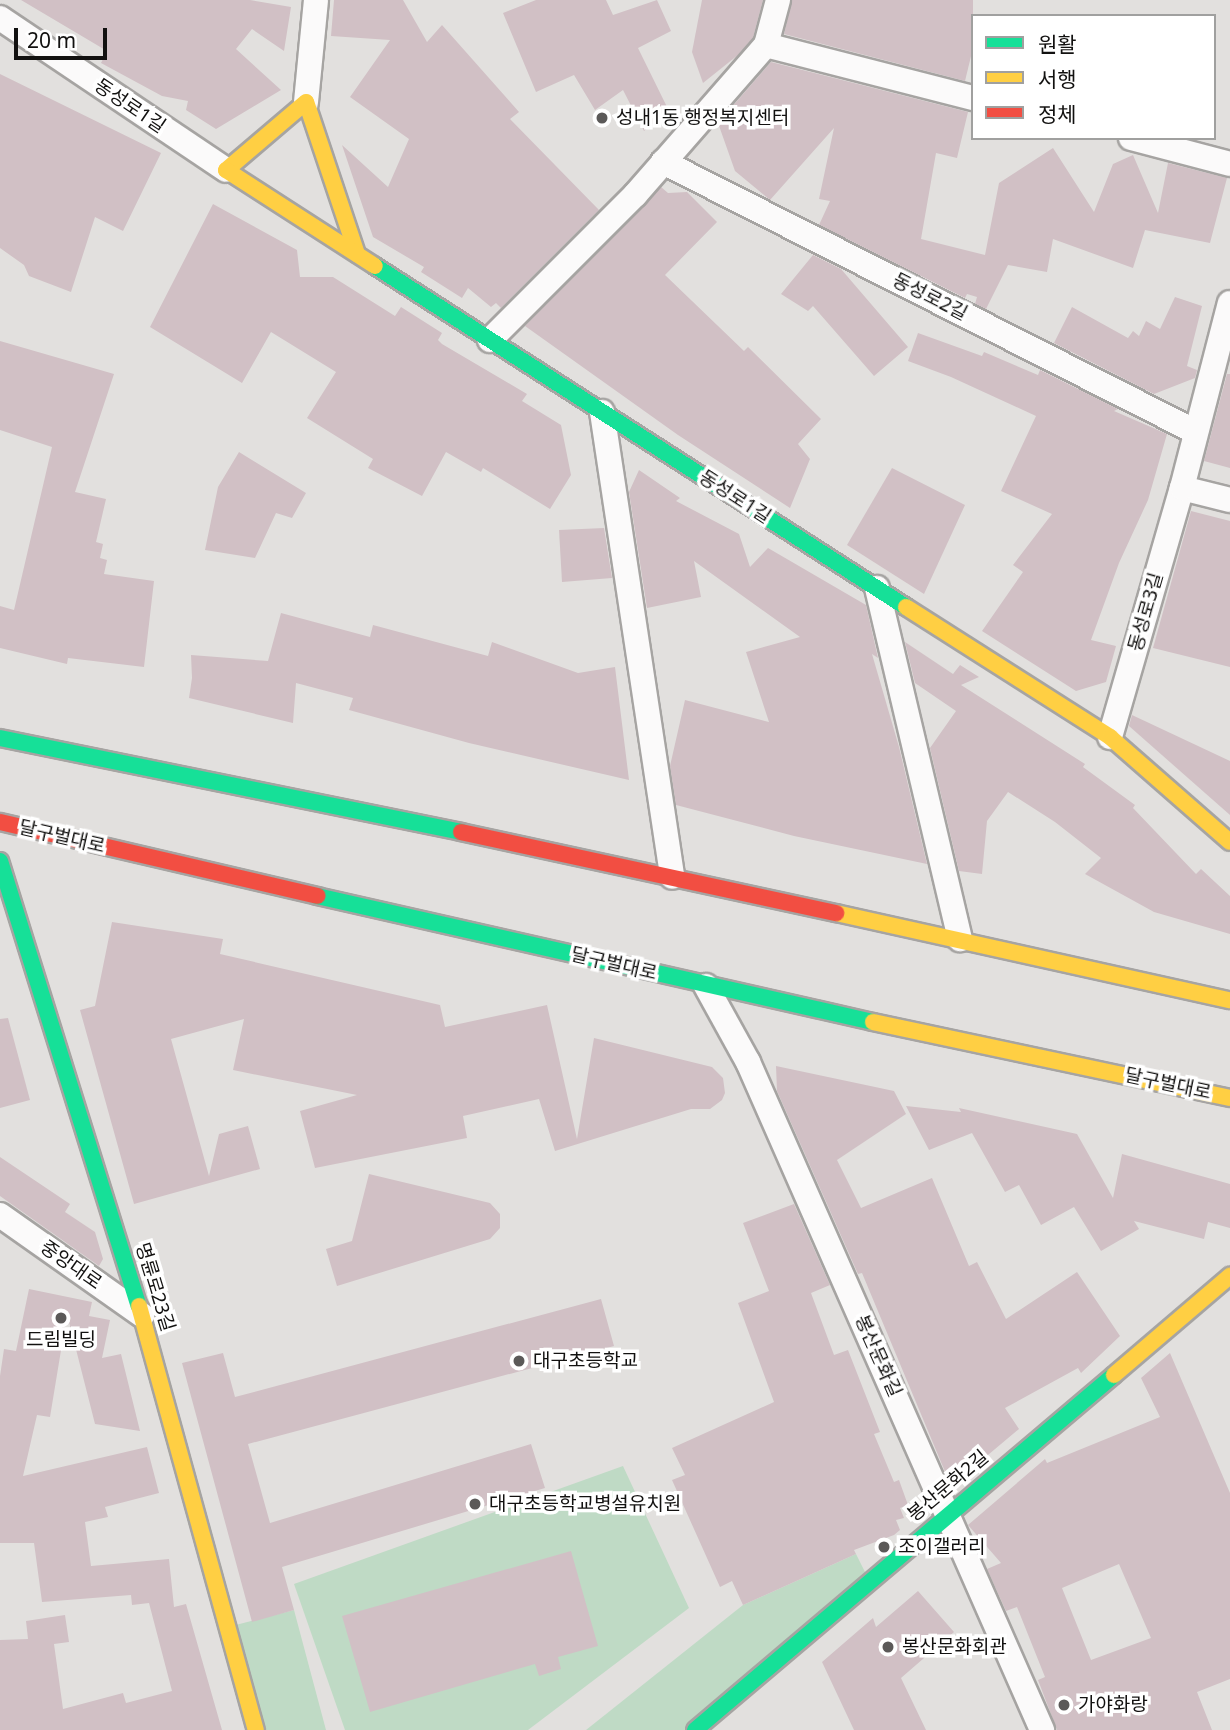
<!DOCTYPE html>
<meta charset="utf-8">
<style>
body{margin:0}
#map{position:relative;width:1230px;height:1730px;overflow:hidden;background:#e2e0de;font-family:"Noto Sans","Noto Sans KR",sans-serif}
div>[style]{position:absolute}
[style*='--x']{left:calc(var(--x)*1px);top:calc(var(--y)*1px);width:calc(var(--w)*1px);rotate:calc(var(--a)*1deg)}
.green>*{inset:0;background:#bfdac5}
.building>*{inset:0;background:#d1c0c5}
.roads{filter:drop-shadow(2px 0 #a6a4a2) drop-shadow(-2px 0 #a6a4a2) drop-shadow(0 2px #a6a4a2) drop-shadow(0 -2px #a6a4a2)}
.street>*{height:24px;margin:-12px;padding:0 12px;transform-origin:12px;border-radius:12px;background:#fbfafa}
.fast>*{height:16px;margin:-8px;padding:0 8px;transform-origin:8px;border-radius:8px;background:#16e098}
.slow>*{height:16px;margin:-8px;padding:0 8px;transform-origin:8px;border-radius:8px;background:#ffcf43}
.jam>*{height:16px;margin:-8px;padding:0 8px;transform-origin:8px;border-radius:8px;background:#f24e42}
.dots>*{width:19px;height:19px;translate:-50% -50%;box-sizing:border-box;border:4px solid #fff;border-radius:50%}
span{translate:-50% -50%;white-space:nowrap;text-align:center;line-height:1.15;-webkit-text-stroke:7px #fff;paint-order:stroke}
.street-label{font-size:19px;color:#121110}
.poi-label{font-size:19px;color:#121110}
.left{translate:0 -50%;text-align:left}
.legend{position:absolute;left:971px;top:14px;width:245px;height:126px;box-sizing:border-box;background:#fff;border:2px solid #a0a09f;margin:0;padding:9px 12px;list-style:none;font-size:21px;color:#121110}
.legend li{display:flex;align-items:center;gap:14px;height:35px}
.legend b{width:35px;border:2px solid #a0a09f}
.scale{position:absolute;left:14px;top:28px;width:93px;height:32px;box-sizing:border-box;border:4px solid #121110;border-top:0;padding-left:9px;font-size:21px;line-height:24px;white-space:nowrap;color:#121110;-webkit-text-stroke:5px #fff;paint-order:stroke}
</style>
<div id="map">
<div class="green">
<div style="clip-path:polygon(623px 1466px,689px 1608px,528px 1730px,345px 1730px,294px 1584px)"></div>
<div style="clip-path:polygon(856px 1554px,868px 1578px,695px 1730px,586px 1730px,743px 1605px)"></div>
<div style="clip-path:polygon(294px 1610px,326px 1730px,256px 1730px,228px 1627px)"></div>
</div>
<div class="building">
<div style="clip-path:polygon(21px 0,250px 0,291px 7px,284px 51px,252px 29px,236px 49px,281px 90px,216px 129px,186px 110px,188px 101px,162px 96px,101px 63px,107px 51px)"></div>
<div style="clip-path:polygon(334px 0,403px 0,427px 42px,442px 25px,519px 112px,510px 119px,599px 210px,501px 308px,496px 303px,491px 307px,468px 288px,462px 298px,421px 272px,424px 267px,373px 237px,342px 145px,388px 187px,409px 139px,350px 97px,390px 40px,331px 36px)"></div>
<div style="clip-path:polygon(536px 0,606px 0,613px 15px,657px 0,671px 31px,638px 48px,669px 111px,644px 131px,623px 90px,595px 110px,574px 75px,536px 92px,503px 13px)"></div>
<div style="clip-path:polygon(702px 0,763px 0,753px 38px,738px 55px,703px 83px,692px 52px)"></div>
<div style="clip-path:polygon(792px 0,973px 0,973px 48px,965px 81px,784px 34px)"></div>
<div style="clip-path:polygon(771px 62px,968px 112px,957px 158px,936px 153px,921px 239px,985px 255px,999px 183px,1053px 148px,1094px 212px,1113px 164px,1133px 155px,1158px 213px,1168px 163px,1227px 178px,1210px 243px,1145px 230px,1133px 268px,1053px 239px,1047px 272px,1008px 265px,986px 309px,975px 304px,977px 297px,967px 294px,965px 298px,819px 225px,830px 201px,819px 199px,834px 128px,770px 200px,735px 171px,718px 123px)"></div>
<div style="clip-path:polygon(0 74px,161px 153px,123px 231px,95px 217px,71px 292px,29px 276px,24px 265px,0 248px)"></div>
<div style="clip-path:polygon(661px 187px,668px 193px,687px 192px,717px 222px,665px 275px,744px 351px,748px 347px,821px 419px,798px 444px,810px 459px,790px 508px,678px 435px,525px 326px)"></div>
<div style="clip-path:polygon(213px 204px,297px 250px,300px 277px,333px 277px,395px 316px,401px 307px,442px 333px,438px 340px,442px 344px,527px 394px,522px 401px,561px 425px,571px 475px,550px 509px,483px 468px,481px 472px,446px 452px,422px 496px,368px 468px,373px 459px,307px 418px,336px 372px,271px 332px,242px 383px,150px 327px)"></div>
<div style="clip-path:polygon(813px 255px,841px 269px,908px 347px,874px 376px,813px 306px,808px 311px,781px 294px)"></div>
<div style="clip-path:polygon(1175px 297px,1202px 306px,1187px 366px,1197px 370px,1195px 378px,1154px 394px,1054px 343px,1072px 307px,1128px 338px,1133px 331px,1139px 336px,1146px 321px,1160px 329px)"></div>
<div style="clip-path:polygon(918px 333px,982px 356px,984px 352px,1038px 375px,1040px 370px,1118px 409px,1114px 411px,1167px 434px,1148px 500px,1119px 563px,1091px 640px,1116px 646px,1106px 682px,1076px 691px,982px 631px,1023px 572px,1013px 565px,1052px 514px,1001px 491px,1036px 416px,951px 377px,908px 361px)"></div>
<div style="clip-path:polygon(0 341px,114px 374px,75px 492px,106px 499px,96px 542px,103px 544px,100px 558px,107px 560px,104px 574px,154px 581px,144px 667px,68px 658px,67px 664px,0 648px,0 606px,14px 610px,52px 447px,0 430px)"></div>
<div style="clip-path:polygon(1227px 374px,1230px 374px,1230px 468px,1204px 461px)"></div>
<div style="clip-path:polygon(239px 452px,306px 493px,292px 518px,276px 513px,255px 558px,205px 550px,218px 487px)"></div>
<div style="clip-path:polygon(892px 468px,965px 505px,924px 594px,847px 545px)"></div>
<div style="clip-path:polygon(639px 470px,680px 498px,676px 501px,739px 534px,750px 567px,768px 548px,866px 605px,878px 658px,872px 654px,899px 747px,927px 864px,794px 836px,676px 805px,670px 766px,685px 700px,769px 722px,746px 652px,800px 637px,694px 561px,701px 597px,647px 608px,629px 492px)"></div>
<div style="clip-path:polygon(1191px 511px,1230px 521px,1230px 667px,1153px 648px)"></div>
<div style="clip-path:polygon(604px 528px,612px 578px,562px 582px,559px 530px)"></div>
<div style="clip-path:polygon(281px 613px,370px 637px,373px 625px,488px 656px,492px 642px,578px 673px,615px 667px,629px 780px,469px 743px,349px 710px,353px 698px,296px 683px,293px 723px,189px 698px,192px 678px,191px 655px,268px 661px)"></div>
<div style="clip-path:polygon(905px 642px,953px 674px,960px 665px,979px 677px,961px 685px,1085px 764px,1083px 767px,1135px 805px,1133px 808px,1196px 874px,1201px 869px,1230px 896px,1230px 934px,1154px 912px,1085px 874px,1101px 858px,1055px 822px,1008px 792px,987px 821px,982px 874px,959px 871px,930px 748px,956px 711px,915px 683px)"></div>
<div style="clip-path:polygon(1132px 715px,1230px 761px,1230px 815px,1129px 726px)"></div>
<div style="clip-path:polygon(112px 922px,223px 939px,220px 954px,440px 1005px,445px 1027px,547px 1005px,577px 1139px,594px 1038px,712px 1067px,723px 1078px,725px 1093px,722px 1100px,710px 1109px,691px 1109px,555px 1151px,539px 1099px,463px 1116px,467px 1138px,315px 1168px,300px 1111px,357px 1095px,233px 1070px,244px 1019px,171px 1039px,209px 1176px,219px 1134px,248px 1126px,260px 1169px,134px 1204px,80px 1010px,95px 1006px)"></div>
<div style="clip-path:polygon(8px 1018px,30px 1100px,0 1108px,0 1019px)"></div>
<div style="clip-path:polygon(776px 1066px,894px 1091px,906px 1114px,837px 1160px,861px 1208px,932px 1178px,969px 1266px,977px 1262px,1006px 1319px,1077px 1272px,1120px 1336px,1081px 1373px,1078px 1368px,1005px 1408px,1019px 1429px,951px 1486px,862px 1273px,858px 1274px,777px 1091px)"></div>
<div style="clip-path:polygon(906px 1106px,961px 1112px,959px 1108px,1077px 1134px,1113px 1198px,1122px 1154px,1230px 1184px,1230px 1228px,1208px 1222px,1204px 1239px,1134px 1221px,1139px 1229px,1101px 1251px,1074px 1207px,1041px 1225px,1019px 1185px,1005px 1192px,972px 1133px,929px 1150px)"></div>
<div style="clip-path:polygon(0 1157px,70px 1204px,65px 1212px,95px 1232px,103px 1259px,99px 1266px,0 1196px)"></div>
<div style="clip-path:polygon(369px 1174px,490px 1203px,500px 1214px,500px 1228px,490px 1239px,337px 1286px,326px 1249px,352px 1241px)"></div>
<div style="clip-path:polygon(794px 1204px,830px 1285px,811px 1293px,834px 1355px,848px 1350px,880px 1432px,874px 1434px,894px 1482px,899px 1480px,908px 1505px,900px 1508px,904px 1518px,896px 1520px,900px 1530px,894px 1535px,854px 1550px,856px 1554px,743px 1605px,732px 1581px,720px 1587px,672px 1480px,685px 1475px,672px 1448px,774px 1402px,738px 1303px,769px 1291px,743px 1223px)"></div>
<div style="clip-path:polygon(29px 1289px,92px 1302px,89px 1316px,110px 1320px,102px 1358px,121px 1354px,140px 1431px,95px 1424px,67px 1314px,50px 1417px,37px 1415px,23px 1476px,147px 1447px,159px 1493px,105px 1507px,108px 1517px,85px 1522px,91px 1566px,169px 1559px,174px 1607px,186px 1604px,222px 1730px,0 1730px,0 1640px,28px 1639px,26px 1621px,65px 1615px,69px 1642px,54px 1644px,63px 1709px,123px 1693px,126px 1703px,172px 1691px,149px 1603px,132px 1605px,131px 1595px,42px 1602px,34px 1543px,0 1543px,0 1376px,4px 1349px,16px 1351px)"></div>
<div style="clip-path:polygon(601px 1299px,614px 1346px,248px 1444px,270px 1523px,531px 1444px,545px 1488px,282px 1567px,294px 1610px,252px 1622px,182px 1363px,223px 1353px,235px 1397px)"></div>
<div style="clip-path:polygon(evenodd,1170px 1353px,1230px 1493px,1230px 1679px,1197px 1692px,1212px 1730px,1057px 1730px,1038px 1680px,1045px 1677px,1017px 1607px,1006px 1611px,987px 1569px,1001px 1563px,968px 1525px,1045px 1459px,1047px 1463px,1160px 1417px,1141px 1378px,1170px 1353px,1119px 1564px,1151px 1638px,1091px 1660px,1062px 1588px,1119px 1564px)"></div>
<div style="clip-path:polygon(571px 1551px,598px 1646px,558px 1657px,561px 1669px,539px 1676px,535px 1664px,370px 1712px,342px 1616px)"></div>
<div style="clip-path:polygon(918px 1591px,954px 1632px,901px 1678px,926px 1730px,854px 1730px,822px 1662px,873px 1618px,876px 1627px)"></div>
</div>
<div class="roads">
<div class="street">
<div style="--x:0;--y:18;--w:272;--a:33.9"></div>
<div style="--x:766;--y:45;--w:214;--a:14.4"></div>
<div style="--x:306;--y:102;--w:102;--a:-84.4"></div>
<div style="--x:1131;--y:138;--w:102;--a:14.7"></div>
<div style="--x:663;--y:162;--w:597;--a:26.87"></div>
<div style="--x:490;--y:340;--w:205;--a:-45"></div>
<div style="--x:635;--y:195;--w:199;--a:-48.9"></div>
<div style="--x:766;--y:45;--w:47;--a:-75.1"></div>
<div style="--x:602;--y:412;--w:470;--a:81.4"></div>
<div style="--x:1182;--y:488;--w:49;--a:14"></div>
<div style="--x:877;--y:588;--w:361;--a:76.7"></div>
<div style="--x:1110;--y:737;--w:259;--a:-73.9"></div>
<div style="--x:1182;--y:488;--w:191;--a:-75.5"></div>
<div style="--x:706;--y:986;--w:87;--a:61.1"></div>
<div style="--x:748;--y:1062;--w:730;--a:66.24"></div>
<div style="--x:0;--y:1215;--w:174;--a:35.2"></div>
</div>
<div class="fast">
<div style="--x:375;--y:266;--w:631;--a:32.71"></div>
<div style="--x:0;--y:738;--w:470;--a:11.5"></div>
<div style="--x:0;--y:861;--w:466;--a:72.7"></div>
<div style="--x:317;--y:896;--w:570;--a:12.77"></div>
<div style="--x:695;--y:1730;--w:549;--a:-40.27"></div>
</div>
<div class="slow">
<div style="--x:357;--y:254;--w:160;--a:-108.5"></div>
<div style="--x:306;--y:102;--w:105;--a:139.6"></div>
<div style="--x:226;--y:170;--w:177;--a:32.8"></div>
<div style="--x:906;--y:607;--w:242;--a:32.5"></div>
<div style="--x:1110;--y:737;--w:159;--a:41.2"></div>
<div style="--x:836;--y:913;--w:403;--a:12.5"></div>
<div style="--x:873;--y:1022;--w:365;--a:12"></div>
<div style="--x:139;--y:1306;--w:440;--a:74.6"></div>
<div style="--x:1114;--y:1375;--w:153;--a:-40.5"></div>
</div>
<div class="jam">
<div style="--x:0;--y:822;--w:326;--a:13.1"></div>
<div style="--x:461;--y:832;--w:384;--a:12.2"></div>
</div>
</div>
<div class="dots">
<div style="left:602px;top:118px;background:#5b5958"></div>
<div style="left:61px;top:1318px;background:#5b5958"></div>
<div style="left:519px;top:1361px;background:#5b5958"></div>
<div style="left:475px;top:1504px;background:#5b5958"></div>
<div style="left:884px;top:1547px;background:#5b5958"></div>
<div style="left:888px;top:1647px;background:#5b5958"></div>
<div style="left:1064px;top:1705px;background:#5b5958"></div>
</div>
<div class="street-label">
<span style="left:130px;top:106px;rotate:34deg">동성로1길</span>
<span style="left:930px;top:297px;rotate:27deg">동성로2길</span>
<span style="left:735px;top:497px;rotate:33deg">동성로1길</span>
<span style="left:1146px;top:612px;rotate:-74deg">동성로3길</span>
<span style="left:62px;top:837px;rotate:13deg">달구벌대로</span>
<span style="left:614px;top:964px;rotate:13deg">달구벌대로</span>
<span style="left:1168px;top:1084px;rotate:12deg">달구벌대로</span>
<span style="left:71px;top:1265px;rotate:35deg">중앙대로</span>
<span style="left:155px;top:1287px;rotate:73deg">명륜로23길</span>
<span style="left:878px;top:1356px;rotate:66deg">봉산문화길</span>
<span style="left:948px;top:1486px;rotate:-40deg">봉산문화2길</span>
</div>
<div class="poi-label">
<span class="left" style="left:616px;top:118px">성내1동 행정복지센터</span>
<span style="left:61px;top:1340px">드림빌딩</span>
<span class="left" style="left:533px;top:1361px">대구초등학교</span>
<span class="left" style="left:489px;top:1504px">대구초등학교병설유치원</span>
<span class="left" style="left:898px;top:1547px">조이갤러리</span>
<span class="left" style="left:902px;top:1647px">봉산문화회관</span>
<span class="left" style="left:1078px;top:1705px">가야화랑</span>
</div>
<ul class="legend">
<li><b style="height:9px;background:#16e098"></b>원활</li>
<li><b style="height:9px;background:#ffcf43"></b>서행</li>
<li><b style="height:9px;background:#f24e42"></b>정체</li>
</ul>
<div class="scale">20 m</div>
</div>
